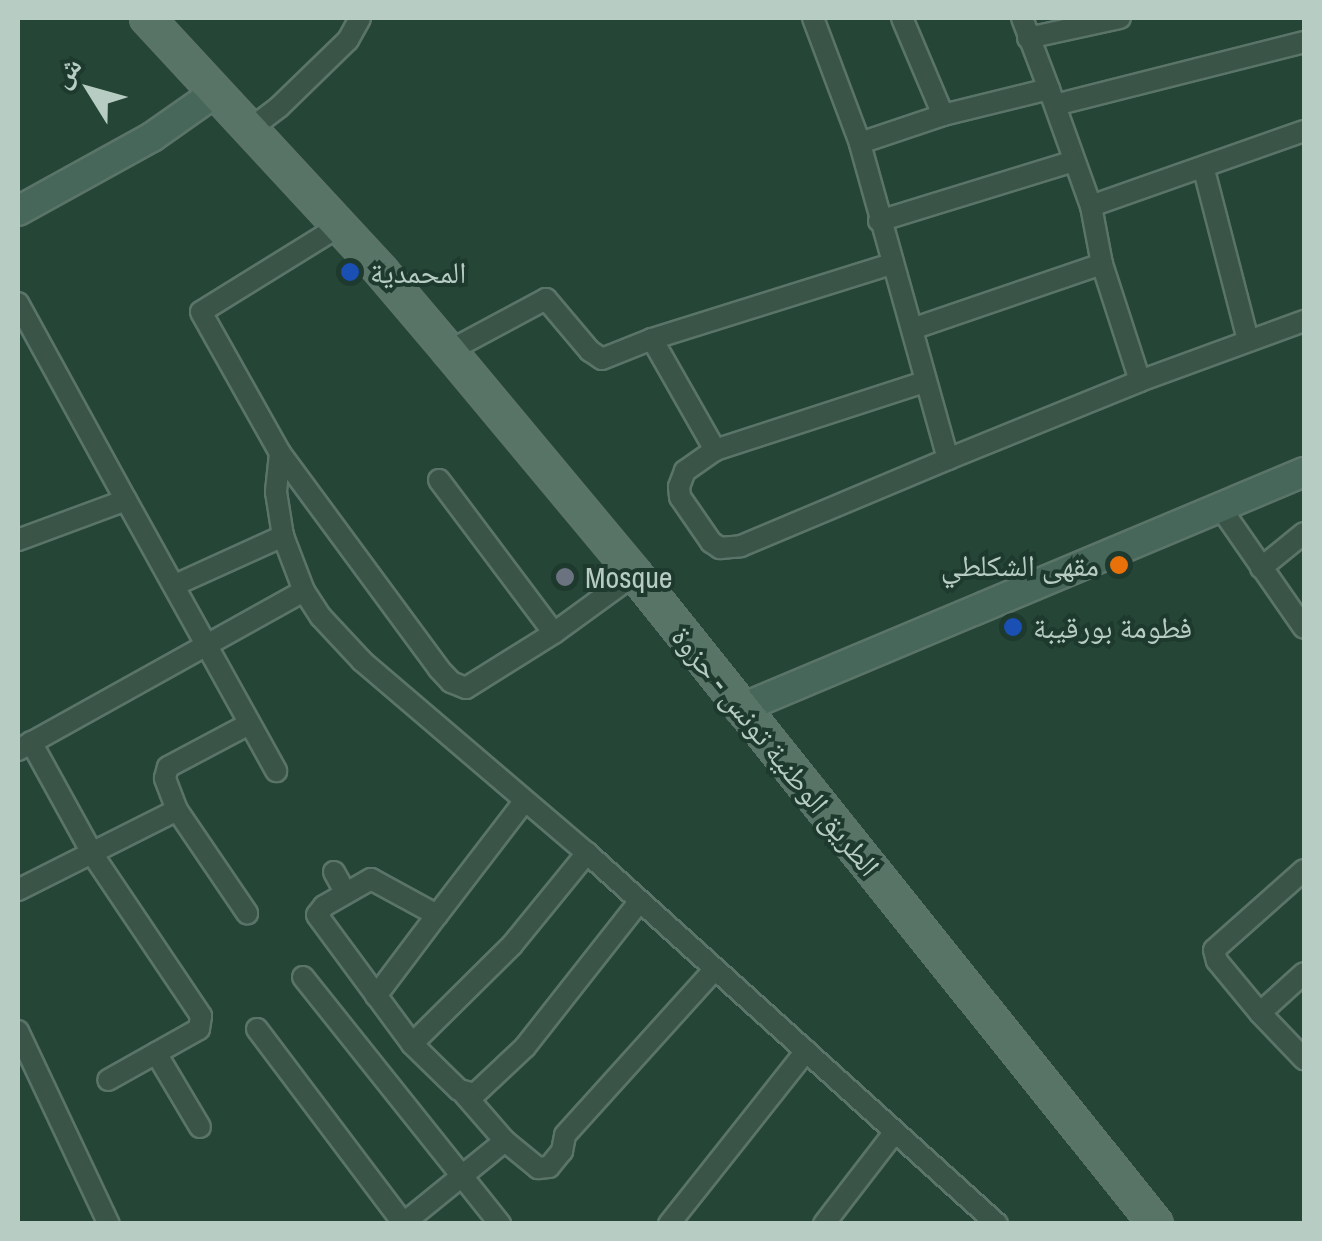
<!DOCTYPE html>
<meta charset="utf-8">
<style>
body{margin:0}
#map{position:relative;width:1322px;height:1241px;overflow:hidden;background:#254536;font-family:"Archivo Narrow","Noto Naskh Arabic",sans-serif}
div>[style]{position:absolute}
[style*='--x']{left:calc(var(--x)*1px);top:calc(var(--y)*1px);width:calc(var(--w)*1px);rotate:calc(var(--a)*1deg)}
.roads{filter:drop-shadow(2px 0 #5b7469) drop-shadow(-2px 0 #5b7469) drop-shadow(0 2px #5b7469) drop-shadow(0 -2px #5b7469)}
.street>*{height:20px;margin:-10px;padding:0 10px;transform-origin:10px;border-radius:10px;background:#3a5448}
.secondary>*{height:28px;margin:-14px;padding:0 14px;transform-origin:14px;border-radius:14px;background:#47675a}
.primary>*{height:32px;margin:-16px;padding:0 16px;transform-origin:16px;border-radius:16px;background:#587467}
.dots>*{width:28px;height:28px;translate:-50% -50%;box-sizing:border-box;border:5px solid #1e392d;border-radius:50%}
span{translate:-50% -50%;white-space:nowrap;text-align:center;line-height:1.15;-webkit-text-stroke:8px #1e392d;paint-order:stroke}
.poi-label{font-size:30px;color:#b7cdc4}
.left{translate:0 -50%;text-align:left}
.right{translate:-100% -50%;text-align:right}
.street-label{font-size:30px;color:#b7cdc4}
.frame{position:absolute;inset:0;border:20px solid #b7cdc4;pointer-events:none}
.north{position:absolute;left:40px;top:40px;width:100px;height:100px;-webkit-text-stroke:8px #1e392d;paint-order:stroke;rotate:307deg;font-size:28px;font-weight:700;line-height:40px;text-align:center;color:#b7cdc4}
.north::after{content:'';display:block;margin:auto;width:35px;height:45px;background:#b7cdc4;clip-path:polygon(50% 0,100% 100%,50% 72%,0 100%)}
</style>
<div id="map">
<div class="roads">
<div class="street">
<div style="--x:813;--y:18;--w:134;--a:69.4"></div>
<div style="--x:860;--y:143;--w:88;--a:-18.6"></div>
<div style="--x:943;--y:115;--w:109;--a:-13.8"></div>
<div style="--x:1049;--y:89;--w:124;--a:70.3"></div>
<div style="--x:1091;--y:206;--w:226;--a:-19.4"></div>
<div style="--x:902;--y:18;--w:105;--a:67.1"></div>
<div style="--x:1022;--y:18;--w:76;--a:69.2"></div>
<div style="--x:1028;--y:38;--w:94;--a:-12.3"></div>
<div style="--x:1059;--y:104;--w:253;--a:-14.2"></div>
<div style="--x:250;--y:129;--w:36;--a:-37"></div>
<div style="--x:279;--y:107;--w:96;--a:-44.2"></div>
<div style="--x:348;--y:40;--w:25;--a:-61"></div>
<div style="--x:1204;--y:170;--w:176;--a:75.5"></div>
<div style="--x:1091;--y:206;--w:59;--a:79.3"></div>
<div style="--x:1102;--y:264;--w:123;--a:72"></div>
<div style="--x:879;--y:221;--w:204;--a:-17.1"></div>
<div style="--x:338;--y:227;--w:161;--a:148.2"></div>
<div style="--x:201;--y:312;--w:162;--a:60.7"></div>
<div style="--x:280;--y:453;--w:39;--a:96"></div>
<div style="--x:276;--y:492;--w:45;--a:81"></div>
<div style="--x:283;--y:536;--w:59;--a:69.1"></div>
<div style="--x:304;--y:591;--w:31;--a:57"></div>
<div style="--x:321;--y:617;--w:60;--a:47"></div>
<div style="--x:362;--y:661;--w:296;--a:40.5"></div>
<div style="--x:587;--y:853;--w:553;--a:42.14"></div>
<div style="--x:18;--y:303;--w:225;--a:61.3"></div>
<div style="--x:912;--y:329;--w:201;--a:-18.9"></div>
<div style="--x:652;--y:339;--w:250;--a:-17.4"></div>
<div style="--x:449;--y:351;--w:110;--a:-28.2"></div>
<div style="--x:546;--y:299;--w:68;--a:49.8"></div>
<div style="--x:590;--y:351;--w:14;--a:34"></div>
<div style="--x:602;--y:359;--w:54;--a:-21.8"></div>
<div style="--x:652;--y:339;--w:128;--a:60.4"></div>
<div style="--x:715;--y:450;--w:37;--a:145"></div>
<div style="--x:685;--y:471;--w:17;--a:111"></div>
<div style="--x:679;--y:487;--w:10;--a:84"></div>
<div style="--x:680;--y:497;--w:55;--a:55.4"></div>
<div style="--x:711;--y:542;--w:11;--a:34"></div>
<div style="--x:720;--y:548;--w:21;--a:-5"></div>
<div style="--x:741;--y:546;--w:225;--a:-22.8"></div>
<div style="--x:948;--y:459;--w:328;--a:-105.6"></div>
<div style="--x:715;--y:450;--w:220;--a:-18"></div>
<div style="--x:280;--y:453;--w:268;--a:53.6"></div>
<div style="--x:439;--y:669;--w:18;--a:47"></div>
<div style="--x:451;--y:682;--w:16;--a:22"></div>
<div style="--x:466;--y:688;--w:104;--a:-32"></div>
<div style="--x:554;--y:633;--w:100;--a:-36.1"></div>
<div style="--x:948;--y:459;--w:207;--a:-22.1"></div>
<div style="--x:1140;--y:381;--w:175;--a:-20.1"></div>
<div style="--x:439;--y:480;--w:191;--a:53.1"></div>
<div style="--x:1220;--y:507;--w:147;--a:55.2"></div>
<div style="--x:18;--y:540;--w:115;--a:-20.3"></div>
<div style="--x:126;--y:500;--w:310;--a:61"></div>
<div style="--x:1261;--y:568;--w:55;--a:-39.1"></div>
<div style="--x:175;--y:585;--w:119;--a:-24.4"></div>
<div style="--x:31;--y:742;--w:129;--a:61.2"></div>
<div style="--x:93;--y:855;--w:194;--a:56.1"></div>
<div style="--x:201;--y:1016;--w:13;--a:99"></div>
<div style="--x:199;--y:1029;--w:104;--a:150.7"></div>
<div style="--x:18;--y:750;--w:327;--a:-29.1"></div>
<div style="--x:523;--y:803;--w:141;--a:127.5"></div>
<div style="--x:437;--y:915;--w:75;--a:-151.4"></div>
<div style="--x:371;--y:879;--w:54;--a:150.1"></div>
<div style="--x:324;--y:906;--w:11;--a:128"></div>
<div style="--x:317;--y:915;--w:160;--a:53.6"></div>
<div style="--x:412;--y:1044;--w:66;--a:44.4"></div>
<div style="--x:459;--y:1090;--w:16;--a:14"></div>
<div style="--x:475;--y:1094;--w:69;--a:-43.2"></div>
<div style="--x:525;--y:1047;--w:184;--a:-51.8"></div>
<div style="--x:177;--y:810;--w:125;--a:55.8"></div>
<div style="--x:1304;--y:870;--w:120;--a:138.4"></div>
<div style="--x:1214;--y:950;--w:11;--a:75"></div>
<div style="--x:1217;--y:961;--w:67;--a:50.4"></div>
<div style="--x:1260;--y:1013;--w:64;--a:46.3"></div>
<div style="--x:334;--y:872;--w:23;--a:61"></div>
<div style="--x:18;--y:890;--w:178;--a:-26.7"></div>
<div style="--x:177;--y:810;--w:34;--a:-111"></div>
<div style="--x:165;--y:778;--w:11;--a:-75"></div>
<div style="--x:168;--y:767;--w:92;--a:-28"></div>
<div style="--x:303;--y:977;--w:316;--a:51.4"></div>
<div style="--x:376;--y:996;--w:101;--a:-53"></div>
<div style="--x:1260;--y:1013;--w:59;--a:-42.3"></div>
<div style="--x:257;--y:1029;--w:244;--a:53"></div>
<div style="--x:18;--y:1031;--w:213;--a:64.8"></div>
<div style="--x:412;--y:1044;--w:141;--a:-44.7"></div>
<div style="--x:512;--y:945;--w:119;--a:-50.8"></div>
<div style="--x:156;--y:1053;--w:86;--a:59.3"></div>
<div style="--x:464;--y:1094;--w:62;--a:48.9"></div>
<div style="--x:404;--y:1223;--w:130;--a:-39.1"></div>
<div style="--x:505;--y:1141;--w:43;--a:39.3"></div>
<div style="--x:538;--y:1168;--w:11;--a:-5"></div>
<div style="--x:549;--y:1167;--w:21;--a:-51"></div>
<div style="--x:562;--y:1151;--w:16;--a:-79"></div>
<div style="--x:565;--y:1135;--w:222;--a:-47.9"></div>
<div style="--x:669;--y:1224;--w:221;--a:-51.6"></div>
<div style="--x:824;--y:1224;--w:115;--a:-52.4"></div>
</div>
<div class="secondary">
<div style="--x:18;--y:211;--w:153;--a:-28.9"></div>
<div style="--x:152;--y:137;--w:78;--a:-35.1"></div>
<div style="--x:740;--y:709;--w:612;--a:-22.79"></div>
</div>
<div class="primary">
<div style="--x:147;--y:18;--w:346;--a:47.2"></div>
<div style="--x:382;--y:272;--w:104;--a:49.7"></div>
<div style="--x:449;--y:351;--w:290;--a:50.2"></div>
<div style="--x:635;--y:574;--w:833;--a:51.29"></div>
</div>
</div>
<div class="dots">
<div style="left:350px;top:272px;background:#1a4fb4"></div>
<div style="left:1119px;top:565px;background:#e8710a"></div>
<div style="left:565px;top:577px;background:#6b7280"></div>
<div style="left:1013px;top:627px;background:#1a4fb4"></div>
</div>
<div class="poi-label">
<span class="left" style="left:370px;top:272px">المحمدية</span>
<span class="right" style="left:1099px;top:565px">مقهى الشكلطي</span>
<span class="left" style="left:585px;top:577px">Mosque</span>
<span class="left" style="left:1033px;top:627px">فطومة بورقيبة</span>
</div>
<div class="street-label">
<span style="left:776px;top:751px;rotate:51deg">الطريق الوطنية تونس - حزوة</span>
</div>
<div class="frame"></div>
<div class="north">ش</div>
</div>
